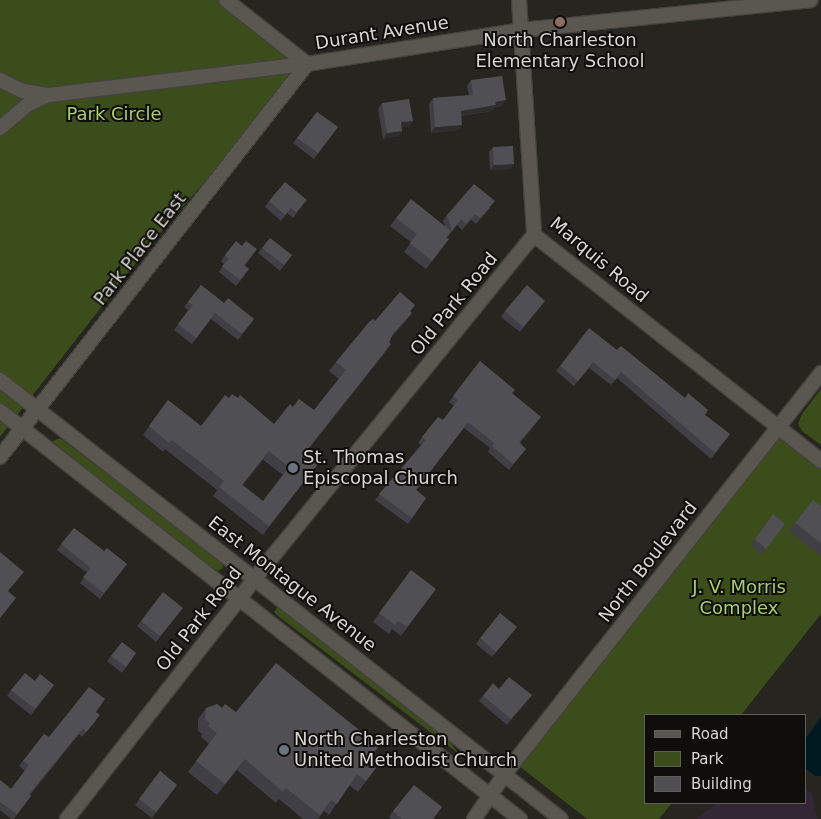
<!DOCTYPE html>
<style>
body{margin:0}
#map{position:relative;width:821px;height:819px;overflow:hidden;background:#27251f;font-family:"DejaVu Sans",sans-serif}
div>[style]{position:absolute}
[style*='--x']{left:calc(var(--x)*1px);top:calc(var(--y)*1px);width:calc(var(--w)*1px);rotate:calc(var(--a)*1deg)}
.commercial>*{inset:0;background:#342735}
.green>*{inset:0;background:#3b4d1a}
.water>*{inset:0;background:#001a20}
.roads{filter:drop-shadow(1px 0 #44423d) drop-shadow(-1px 0 #44423d) drop-shadow(0 1px #44423d) drop-shadow(0 -1px #44423d)}
.minor>*{height:14px;margin:-7px;padding:0 7px;transform-origin:7px;border-radius:7px;background:#5a5751}
.tertiary>*{height:14px;margin:-7px;padding:0 7px;transform-origin:7px;border-radius:7px;background:#5a5751}
.wall>*{inset:0;background:#3f3f45}
.shaded-wall>*{inset:0;background:#2f2e2f}
.building>*{inset:0;background:#505054}
.dots>*{width:14px;height:14px;translate:-50% -50%;box-sizing:border-box;border:2px solid #0f0e0b;border-radius:50%}
span{translate:-50% -50%;white-space:nowrap;text-align:center;line-height:1.15;-webkit-text-stroke:4px #0f0e0b;paint-order:stroke}
.street-label{font-size:18px;color:#d7d6d2}
.poi-label{font-size:18px;color:#d7d6d2}
.left{translate:0 -50%;text-align:left}
.park-label{font-size:18px;color:#a9cd70}
.legend{position:absolute;left:644px;top:714px;width:162px;height:90px;box-sizing:border-box;background:#0f0e0b;border:1px solid #5f5e5b;margin:0;padding:6px 9px;list-style:none;font-size:15px;color:#d7d6d2}
.legend li{display:flex;align-items:center;gap:10px;height:25px}
.legend b{width:25px;border:1px solid #5f5e5b}
</style>
<div id="map">
<div class="commercial">
<div style="clip-path:polygon(805px 789px,812px 793px,817px 819px,696px 819px,717px 803px,805px 803px)"></div>
</div>
<div class="green">
<div style="clip-path:polygon(0 0,226px 0,307px 64px,153px 241px,0 437px)"></div>
<div style="clip-path:polygon(821px 389px,821px 445px,802px 431px,798px 424px,802px 414px)"></div>
<div style="clip-path:polygon(778px 427px,821px 461px,821px 614px,741px 715px,645px 715px,645px 803px,672px 803px,659px 819px,587px 819px,514px 762px)"></div>
<div style="clip-path:polygon(60px 438px,222px 562px,223px 568px,218px 571px,171px 541px,52px 446px,53px 441px)"></div>
<div style="clip-path:polygon(278px 606px,449px 741px,459px 754px,278px 616px,274px 612px)"></div>
</div>
<div class="water">
<div style="clip-path:polygon(821px 717px,821px 776px,815px 776px,805px 768px,805px 739px)"></div>
</div>
<div class="roads">
<div class="minor">
<div style="--x:519;--y:0;--w:235;--a:86.3"></div>
<div style="--x:534;--y:235;--w:365;--a:38.2"></div>
<div style="--x:0;--y:80;--w:25;--a:26"></div>
<div style="--x:23;--y:91;--w:26;--a:9"></div>
<div style="--x:49;--y:95;--w:260;--a:-6.9"></div>
<div style="--x:307;--y:64;--w:218;--a:-9"></div>
<div style="--x:522;--y:30;--w:290;--a:-5.9"></div>
<div style="--x:0;--y:128;--w:35;--a:-40"></div>
<div style="--x:27;--y:105;--w:23;--a:-25"></div>
<div style="--x:0;--y:457;--w:499;--a:-52"></div>
<div style="--x:307;--y:64;--w:103;--a:-141.7"></div>
<div style="--x:504;--y:775;--w:512;--a:-51.74"></div>
<div style="--x:67;--y:819;--w:306;--a:-52"></div>
<div style="--x:255;--y:578;--w:442;--a:-50.9"></div>
</div>
<div class="tertiary">
<div style="--x:0;--y:380;--w:712;--a:38.04"></div>
<div style="--x:0;--y:411;--w:661;--a:38.12"></div>
<div style="--x:474;--y:819;--w:53;--a:-55.7"></div>
</div>
</div>
<div class="wall">
<div style="clip-path:polygon(471px 80px,502px 106px,494px 107px,492px 111px,461px 116px,458px 130px,431px 133px,429px 104px,433px 98px,469px 95px,467px 86px)"></div>
<div style="clip-path:polygon(382px 103px,413px 121px,409px 126px,401px 127px,402px 131px,398px 136px,383px 139px,378px 109px)"></div>
<div style="clip-path:polygon(317px 112px,338px 127px,314px 159px,293px 143px)"></div>
<div style="clip-path:polygon(493px 147px,514px 164px,510px 169px,490px 170px,489px 152px)"></div>
<div style="clip-path:polygon(269px 201px,303px 205px,293px 218px,287px 213px,281px 221px,265px 207px)"></div>
<div style="clip-path:polygon(491px 207px,476px 224px,471px 220px,462px 230px,457px 225px,447px 238px,449px 239px,426px 269px,404px 252px,411px 242px,390px 226px,396px 218px,445px 226px,443px 221px,447px 215px)"></div>
<div style="clip-path:polygon(262px 248px,292px 255px,280px 271px,258px 253px)"></div>
<div style="clip-path:polygon(225px 255px,253px 255px,245px 265px,245px 275px,236px 286px,219px 272px,224px 264px,221px 261px)"></div>
<div style="clip-path:polygon(201px 285px,224px 303px,254px 319px,238px 340px,211px 319px,192px 344px,174px 330px,188px 310px,184px 307px)"></div>
<div style="clip-path:polygon(545px 301px,520px 332px,501px 317px,505px 311px)"></div>
<div style="clip-path:polygon(evenodd,415px 305px,410px 312px,406px 322px,391px 338px,385px 353px,308px 450px,321px 460px,263px 535px,213px 496px,217px 490px,165px 449px,163px 452px,143px 435px,168px 400px,201px 426px,229px 398px,274px 424px,293px 407px,314px 410px,339px 379px,329px 371px,336px 362px,375px 321px,415px 305px,263px 460px,283px 475px,263px 501px,243px 485px,263px 460px)"></div>
<div style="clip-path:polygon(617px 350px,705px 415px,730px 434px,711px 459px,617px 378px,611px 385px,589px 368px,574px 386px,556px 371px,560px 366px)"></div>
<div style="clip-path:polygon(480px 361px,512px 393px,537px 422px,520px 443px,526px 449px,509px 470px,488px 452px,490px 448px,464px 428px,416px 490px,426px 498px,408px 524px,375px 500px,421px 445px,418px 443px,422px 437px,443px 420px,454px 406px,449px 402px)"></div>
<div style="clip-path:polygon(821px 506px,821px 556px,789px 531px,795px 523px)"></div>
<div style="clip-path:polygon(773px 514px,785px 524px,762px 554px,751px 545px)"></div>
<div style="clip-path:polygon(74px 528px,104px 551px,127px 564px,100px 599px,80px 583px,87px 573px,57px 550px)"></div>
<div style="clip-path:polygon(411px 570px,430px 597px,401px 636px,392px 629px,389px 634px,373px 622px)"></div>
<div style="clip-path:polygon(179px 613px,156px 642px,137px 626px,141px 621px)"></div>
<div style="clip-path:polygon(517px 627px,492px 657px,476px 644px,480px 638px)"></div>
<div style="clip-path:polygon(122px 642px,136px 653px,122px 673px,107px 661px)"></div>
<div style="clip-path:polygon(35px 681px,54px 685px,31px 715px,7px 696px,11px 690px)"></div>
<div style="clip-path:polygon(532px 695px,507px 725px,479px 701px,483px 696px)"></div>
<div style="clip-path:polygon(206px 708px,222px 708px,368px 761px,376px 768px,358px 792px,349px 785px,329px 815px,324px 811px,318px 819px,303px 819px,279px 799px,276px 803px,237px 770px,217px 795px,188px 772px,209px 744px,201px 737px,202px 734px,198px 731px,198px 719px)"></div>
<div style="clip-path:polygon(96px 712px,96px 721px,82px 737px,79px 734px,30px 795px,31px 796px,14px 819px,11px 819px,0 810px,0 780px,11px 789px,25px 771px,19px 766px,44px 734px,49px 737px)"></div>
<div style="clip-path:polygon(160px 771px,177px 785px,152px 818px,135px 805px)"></div>
<div style="clip-path:polygon(442px 807px,433px 819px,391px 819px,389px 817px,393px 811px)"></div>
</div>
<div class="shaded-wall">
<div style="clip-path:polygon(506px 100px,502px 106px,494px 107px,492px 111px,457px 116px,461px 111px,495px 102px)"></div>
<div style="clip-path:polygon(413px 121px,409px 126px,397px 128px,401px 122px)"></div>
<div style="clip-path:polygon(462px 125px,458px 130px,431px 133px,435px 127px)"></div>
<div style="clip-path:polygon(402px 131px,398px 136px,383px 139px,387px 133px)"></div>
<div style="clip-path:polygon(514px 164px,510px 169px,490px 170px,494px 165px)"></div>
<div style="clip-path:polygon(412px 313px,406px 322px,387px 343px,393px 334px)"></div>
<div style="clip-path:polygon(391px 344px,385px 353px,301px 459px,307px 450px)"></div>
<div style="clip-path:polygon(269px 451px,263px 460px,236px 494px,242px 485px)"></div>
<div style="clip-path:polygon(321px 460px,314px 469px,263px 535px,269px 526px)"></div>
<div style="clip-path:polygon(532px 695px,528px 701px,507px 725px,511px 719px)"></div>
<div style="clip-path:polygon(245px 759px,237px 770px,217px 795px,225px 784px)"></div>
</div>
<div class="building">
<div style="clip-path:polygon(502px 76px,506px 100px,495px 102px,496px 105px,461px 111px,462px 125px,435px 127px,433px 98px,473px 95px,471px 80px)"></div>
<div style="clip-path:polygon(409px 99px,413px 121px,401px 122px,402px 131px,387px 133px,382px 103px)"></div>
<div style="clip-path:polygon(317px 112px,338px 127px,318px 153px,297px 138px)"></div>
<div style="clip-path:polygon(513px 146px,514px 164px,494px 165px,493px 147px)"></div>
<div style="clip-path:polygon(285px 182px,307px 200px,296px 212px,291px 208px,285px 215px,269px 201px)"></div>
<div style="clip-path:polygon(474px 184px,495px 201px,480px 218px,475px 214px,466px 224px,461px 219px,452px 231px,447px 215px)"></div>
<div style="clip-path:polygon(411px 199px,451px 231px,446px 238px,449px 239px,432px 261px,410px 243px,417px 234px,396px 218px)"></div>
<div style="clip-path:polygon(270px 238px,292px 255px,284px 265px,262px 248px)"></div>
<div style="clip-path:polygon(236px 241px,242px 246px,246px 241px,257px 249px,244px 265px,249px 269px,240px 280px,222px 266px,229px 259px,225px 255px)"></div>
<div style="clip-path:polygon(201px 285px,224px 303px,228px 298px,254px 319px,242px 334px,215px 313px,196px 338px,178px 324px,193px 305px,188px 302px)"></div>
<div style="clip-path:polygon(527px 285px,545px 301px,523px 327px,505px 311px)"></div>
<div style="clip-path:polygon(evenodd,400px 292px,415px 305px,410px 311px,412px 313px,393px 334px,389px 342px,391px 344px,307px 450px,321px 460px,269px 526px,219px 487px,224px 481px,172px 440px,169px 443px,149px 426px,168px 400px,201px 426px,225px 395px,229px 398px,232px 394px,238px 398px,240px 395px,274px 424px,290px 404px,293px 407px,299px 399px,314px 410px,346px 370px,336px 362px,369px 322px,373px 319px,375px 321px,400px 292px,269px 451px,289px 467px,263px 501px,242px 485px,269px 451px)"></div>
<div style="clip-path:polygon(589px 328px,617px 350px,621px 346px,685px 398px,688px 393px,708px 410px,705px 415px,730px 434px,715px 453px,621px 372px,615px 380px,593px 362px,578px 381px,560px 366px)"></div>
<div style="clip-path:polygon(480px 361px,515px 390px,512px 393px,541px 417px,519px 442px,526px 449px,513px 464px,492px 446px,494px 443px,468px 422px,416px 490px,426px 498px,412px 518px,379px 494px,426px 440px,422px 437px,438px 417px,443px 420px,458px 400px,453px 396px)"></div>
<div style="clip-path:polygon(813px 500px,821px 506px,821px 543px,795px 523px)"></div>
<div style="clip-path:polygon(773px 514px,785px 524px,766px 549px,755px 539px)"></div>
<div style="clip-path:polygon(74px 528px,104px 551px,107px 548px,127px 564px,104px 593px,83px 577px,91px 568px,61px 544px)"></div>
<div style="clip-path:polygon(0 552px,24px 572px,8px 591px,16px 598px,0 618px)"></div>
<div style="clip-path:polygon(411px 570px,436px 589px,407px 627px,398px 621px,395px 625px,379px 613px)"></div>
<div style="clip-path:polygon(163px 592px,183px 608px,160px 636px,141px 621px)"></div>
<div style="clip-path:polygon(500px 613px,517px 627px,496px 652px,480px 638px)"></div>
<div style="clip-path:polygon(122px 642px,136px 653px,126px 667px,111px 656px)"></div>
<div style="clip-path:polygon(276px 663px,379px 746px,367px 761px,376px 768px,366px 781px,357px 774px,337px 804px,331px 800px,320px 815px,286px 788px,283px 792px,245px 759px,225px 784px,196px 761px,217px 733px,208px 726px,210px 723px,205px 720px,206px 708px,217px 704px,222px 708px,225px 704px,236px 712px)"></div>
<div style="clip-path:polygon(25px 673px,35px 681px,40px 674px,54px 685px,35px 709px,11px 690px)"></div>
<div style="clip-path:polygon(509px 677px,532px 695px,511px 719px,483px 696px,493px 683px,499px 689px)"></div>
<div style="clip-path:polygon(89px 687px,105px 699px,96px 712px,100px 715px,86px 732px,83px 728px,29px 794px,31px 796px,17px 814px,0 802px,0 780px,11px 789px,29px 765px,23px 761px,44px 734px,49px 737px)"></div>
<div style="clip-path:polygon(160px 771px,177px 785px,156px 812px,139px 799px)"></div>
<div style="clip-path:polygon(414px 785px,442px 807px,433px 819px,402px 819px,393px 811px)"></div>
</div>
<div class="dots">
<div style="left:560px;top:22px;background:#8d6e63"></div>
<div style="left:293px;top:468px;background:#6b7280"></div>
<div style="left:284px;top:750px;background:#6b7280"></div>
</div>
<div class="street-label">
<span style="left:382px;top:33px;rotate:-9deg">Durant Avenue</span>
<span style="left:140px;top:249px;rotate:-52deg">Park Place East</span>
<span style="left:599px;top:260px;rotate:40deg">Marquis Road</span>
<span style="left:454px;top:304px;rotate:-51deg">Old Park Road</span>
<span style="left:648px;top:562px;rotate:-52deg">North Boulevard</span>
<span style="left:292px;top:584px;rotate:38deg">East Montague Avenue</span>
<span style="left:199px;top:619px;rotate:-52deg">Old Park Road</span>
</div>
<div class="poi-label">
<span style="left:560px;top:51px">North Charleston<br>Elementary School</span>
<span class="left" style="left:303px;top:468px">St. Thomas<br>Episcopal Church</span>
<span class="left" style="left:294px;top:750px">North Charleston<br>United Methodist Church</span>
</div>
<div class="park-label">
<span style="left:114px;top:114px">Park Circle</span>
<span style="left:739px;top:598px">J. V. Morris<br>Complex</span>
</div>
<ul class="legend">
<li><b style="height:6px;background:#5a5751"></b>Road</li>
<li><b style="height:14px;background:#3b4d1a"></b>Park</li>
<li><b style="height:14px;background:#505054"></b>Building</li>
</ul>
</div>
